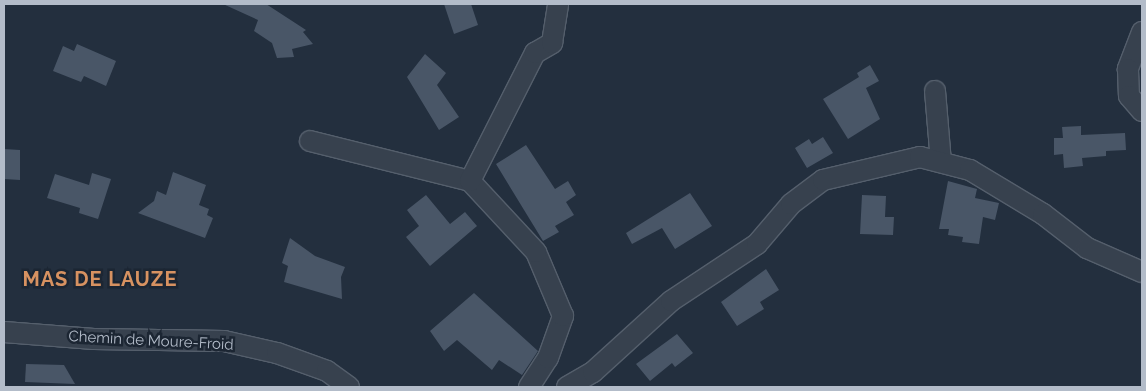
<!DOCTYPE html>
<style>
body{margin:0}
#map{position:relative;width:1146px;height:391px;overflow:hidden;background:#232f3e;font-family:Raleway,sans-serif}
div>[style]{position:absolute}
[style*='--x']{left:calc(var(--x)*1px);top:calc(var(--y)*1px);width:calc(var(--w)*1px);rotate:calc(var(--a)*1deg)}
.building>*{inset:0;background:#495667}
.roads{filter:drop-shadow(1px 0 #555f6c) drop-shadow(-1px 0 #555f6c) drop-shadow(0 1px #555f6c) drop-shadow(0 -1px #555f6c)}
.minor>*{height:20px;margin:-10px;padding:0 10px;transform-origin:10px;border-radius:10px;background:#37414e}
span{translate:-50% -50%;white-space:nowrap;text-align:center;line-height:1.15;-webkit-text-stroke:5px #1c2633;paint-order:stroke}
.street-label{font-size:15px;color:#b3bcc9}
.district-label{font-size:20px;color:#d79261;font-weight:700;letter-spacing:1px}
.frame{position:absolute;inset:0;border:5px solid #b3bcc9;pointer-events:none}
</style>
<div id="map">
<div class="building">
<div style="clip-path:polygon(223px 4px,266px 4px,306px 30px,303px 32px,313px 44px,292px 49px,294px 57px,277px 58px,272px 43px,254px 31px,258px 20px)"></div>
<div style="clip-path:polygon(444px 4px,471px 4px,478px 25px,454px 34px)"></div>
<div style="clip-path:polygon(77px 44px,116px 61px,106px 86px,84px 76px,81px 82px,53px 71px,63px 46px,74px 51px)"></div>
<div style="clip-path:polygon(425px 54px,446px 73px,437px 85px,459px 117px,439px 130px,407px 77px)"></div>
<div style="clip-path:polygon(870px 65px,879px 81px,866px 88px,880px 119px,848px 139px,823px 99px,859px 77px,857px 73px)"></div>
<div style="clip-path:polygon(1081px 126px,1081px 135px,1125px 133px,1126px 150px,1106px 151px,1106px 156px,1082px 158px,1083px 166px,1064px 168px,1063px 154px,1054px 155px,1054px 138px,1063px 138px,1062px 127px)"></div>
<div style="clip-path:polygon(823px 137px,833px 153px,807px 168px,795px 148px,809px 139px,812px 144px)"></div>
<div style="clip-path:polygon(526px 145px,555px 189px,568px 181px,576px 195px,566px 202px,574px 215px,555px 226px,559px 232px,543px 241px,496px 164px)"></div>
<div style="clip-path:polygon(4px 149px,20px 150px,20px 180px,4px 179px)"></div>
<div style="clip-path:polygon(173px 172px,206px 185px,199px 205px,209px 209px,207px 215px,213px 218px,205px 238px,138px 213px,154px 201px,157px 191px,166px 195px)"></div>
<div style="clip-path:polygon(92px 173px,111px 179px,98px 219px,79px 213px,80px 208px,47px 198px,55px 174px,89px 185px)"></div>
<div style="clip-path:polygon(948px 181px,977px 189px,975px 198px,999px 203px,995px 220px,983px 217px,979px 244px,962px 242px,963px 237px,948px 235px,949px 229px,939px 229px)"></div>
<div style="clip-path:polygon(690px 193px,712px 226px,675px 249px,662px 228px,632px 244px,626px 233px)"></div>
<div style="clip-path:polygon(426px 195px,450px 224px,465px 212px,477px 226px,430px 266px,406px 237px,419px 226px,407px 210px)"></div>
<div style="clip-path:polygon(862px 195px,886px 196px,885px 217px,894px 217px,893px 235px,860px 234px)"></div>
<div style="clip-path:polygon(290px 238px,315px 256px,345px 267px,341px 277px,342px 299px,284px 282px,288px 266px,282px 263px)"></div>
<div style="clip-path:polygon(766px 269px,779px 290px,760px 302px,764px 309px,737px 326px,721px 302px)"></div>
<div style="clip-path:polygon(474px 293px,538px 351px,522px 375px,499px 360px,492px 370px,457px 340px,444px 351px,430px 331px)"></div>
<div style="clip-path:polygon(677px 334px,693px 353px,675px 367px,672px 363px,650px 381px,636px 364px)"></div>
<div style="clip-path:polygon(26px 364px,64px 365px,75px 384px,25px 382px)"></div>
</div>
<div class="roads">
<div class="minor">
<div style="--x:1142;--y:32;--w:40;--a:111"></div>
<div style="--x:1128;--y:69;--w:27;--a:88"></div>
<div style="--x:1129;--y:96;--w:20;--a:49"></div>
<div style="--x:935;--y:91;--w:71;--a:85.2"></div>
<div style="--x:310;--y:141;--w:165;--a:14"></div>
<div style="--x:4;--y:332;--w:90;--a:4.4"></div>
<div style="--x:94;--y:339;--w:130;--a:0.9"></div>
<div style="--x:224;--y:341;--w:54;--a:12.8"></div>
<div style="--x:277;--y:353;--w:53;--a:19.8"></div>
<div style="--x:327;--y:371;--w:27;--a:36"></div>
<div style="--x:529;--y:387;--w:35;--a:-57"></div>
<div style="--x:548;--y:358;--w:45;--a:-70.3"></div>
<div style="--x:563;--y:316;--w:69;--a:-112.9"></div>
<div style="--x:536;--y:252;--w:97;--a:-132.9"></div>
<div style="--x:470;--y:181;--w:144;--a:-63.1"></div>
<div style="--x:535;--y:53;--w:20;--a:-30"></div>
<div style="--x:552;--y:43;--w:39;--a:-81"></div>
<div style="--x:567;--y:387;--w:30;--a:-30"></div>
<div style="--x:593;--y:372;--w:105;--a:-42.3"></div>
<div style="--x:671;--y:301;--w:103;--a:-33.5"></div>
<div style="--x:757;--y:244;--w:52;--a:-49.6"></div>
<div style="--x:791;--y:204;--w:40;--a:-37"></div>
<div style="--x:823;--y:180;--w:100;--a:-13.3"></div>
<div style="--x:920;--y:157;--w:52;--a:14.6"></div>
<div style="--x:970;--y:170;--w:85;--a:31.1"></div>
<div style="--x:1043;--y:214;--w:56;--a:37.7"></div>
<div style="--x:1087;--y:248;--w:60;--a:23.6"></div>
</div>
</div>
<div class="street-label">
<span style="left:151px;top:341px;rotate:3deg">Chemin de Moure-Froid</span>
</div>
<div class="district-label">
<span style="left:100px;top:279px">MAS DE LAUZE</span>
</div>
<div class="frame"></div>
</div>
